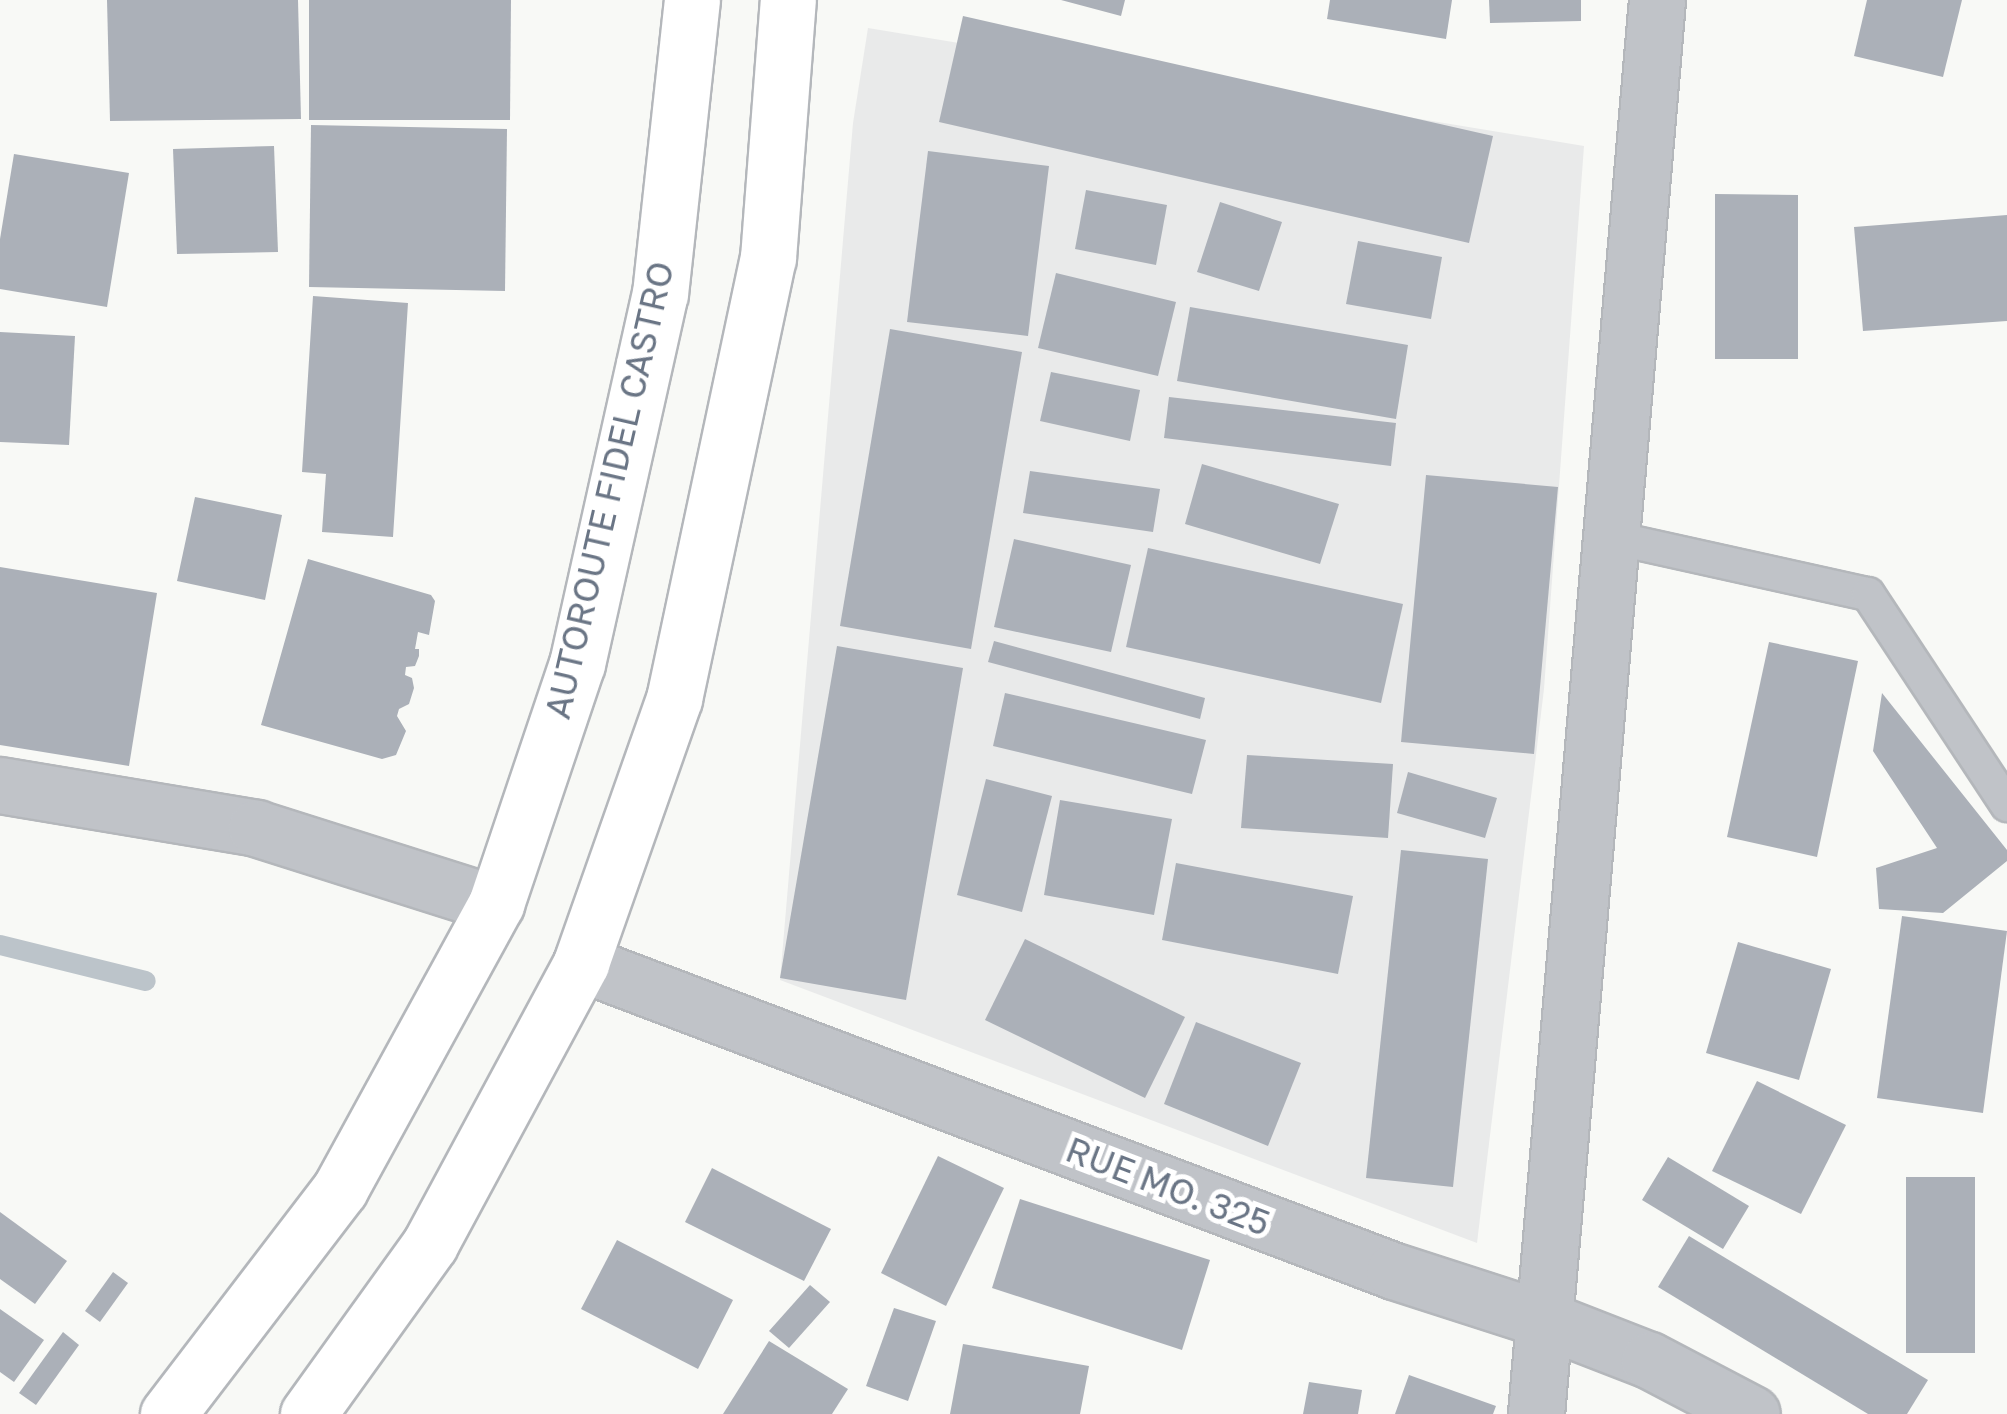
<!DOCTYPE html>
<style>
body{margin:0}
#map{position:relative;width:2007px;height:1414px;overflow:hidden;background:#f8f9f6;font-family:"Golos Text",sans-serif}
div>[style]{position:absolute}
[style*='--x']{left:calc(var(--x)*1px);top:calc(var(--y)*1px);width:calc(var(--w)*1px);rotate:calc(var(--a)*1deg)}
.built>*{inset:0;background:#e9eaea}
.stream>*{height:20px;margin:-10px;padding:0 10px;transform-origin:10px;border-radius:10px;background:#bcc4ca}
.building>*{inset:0;background:#abb0b8}
.roads{filter:drop-shadow(2px 0 #b4b7bb) drop-shadow(-2px 0 #b4b7bb) drop-shadow(0 2px #b4b7bb) drop-shadow(0 -2px #b4b7bb)}
.service>*{height:32px;margin:-16px;padding:0 16px;transform-origin:16px;border-radius:16px;background:#c0c3c8}
.minor>*{height:55px;margin:-27.5px;padding:0 27.5px;transform-origin:27.5px;border-radius:27.5px;background:#c0c3c8}
.trunk>*{height:55px;margin:-27.5px;padding:0 27.5px;transform-origin:27.5px;border-radius:27.5px;background:#fff}
span{translate:-50% -50%;white-space:nowrap;text-align:center;line-height:1.15;-webkit-text-stroke:10px #fff;paint-order:stroke}
.street-label{font-size:35px;color:#6a7585}
</style>
<div id="map">
<div class="built">
<div style="clip-path:polygon(868px 28px,1584px 146px,1544px 689px,1477px 1243px,780px 980px,853px 123px)"></div>
</div>
<div class="stream">
<div style="--x:0;--y:945;--w:150;--a:13.9"></div>
</div>
<div class="building">
<div style="clip-path:polygon(107px 0,298px 0,301px 119px,110px 121px)"></div>
<div style="clip-path:polygon(309px 0,511px 0,510px 120px,309px 120px)"></div>
<div style="clip-path:polygon(1061px 0,1125px 0,1121px 16px)"></div>
<div style="clip-path:polygon(1330px 0,1452px 0,1446px 39px,1327px 19px)"></div>
<div style="clip-path:polygon(1489px 0,1581px 0,1581px 21px,1490px 23px)"></div>
<div style="clip-path:polygon(1867px 0,1962px 0,1943px 77px,1854px 56px)"></div>
<div style="clip-path:polygon(963px 16px,1493px 136px,1469px 243px,939px 122px)"></div>
<div style="clip-path:polygon(311px 125px,507px 129px,505px 291px,309px 287px)"></div>
<div style="clip-path:polygon(274px 146px,278px 252px,177px 254px,173px 149px)"></div>
<div style="clip-path:polygon(928px 151px,1049px 166px,1028px 336px,907px 322px)"></div>
<div style="clip-path:polygon(14px 154px,129px 173px,107px 307px,0 289px,0 239px)"></div>
<div style="clip-path:polygon(1086px 190px,1167px 205px,1156px 265px,1075px 249px)"></div>
<div style="clip-path:polygon(1715px 194px,1798px 195px,1798px 359px,1715px 359px)"></div>
<div style="clip-path:polygon(1220px 202px,1282px 222px,1259px 291px,1197px 272px)"></div>
<div style="clip-path:polygon(2007px 215px,2007px 321px,1863px 331px,1854px 227px)"></div>
<div style="clip-path:polygon(1358px 241px,1442px 257px,1431px 319px,1346px 304px)"></div>
<div style="clip-path:polygon(1056px 273px,1176px 302px,1158px 376px,1038px 348px)"></div>
<div style="clip-path:polygon(313px 296px,408px 303px,393px 537px,322px 532px,326px 474px,302px 472px)"></div>
<div style="clip-path:polygon(1190px 307px,1408px 345px,1396px 419px,1177px 381px)"></div>
<div style="clip-path:polygon(890px 329px,1022px 352px,971px 649px,840px 626px)"></div>
<div style="clip-path:polygon(0 332px,75px 336px,69px 445px,0 442px)"></div>
<div style="clip-path:polygon(1051px 372px,1140px 390px,1130px 441px,1040px 421px)"></div>
<div style="clip-path:polygon(1169px 397px,1396px 423px,1391px 466px,1164px 438px)"></div>
<div style="clip-path:polygon(1202px 464px,1339px 504px,1320px 564px,1185px 524px)"></div>
<div style="clip-path:polygon(1030px 471px,1160px 489px,1153px 532px,1023px 513px)"></div>
<div style="clip-path:polygon(1426px 475px,1558px 487px,1534px 754px,1401px 742px)"></div>
<div style="clip-path:polygon(195px 497px,282px 515px,265px 600px,177px 581px)"></div>
<div style="clip-path:polygon(1014px 539px,1131px 565px,1111px 652px,994px 627px)"></div>
<div style="clip-path:polygon(1148px 548px,1403px 604px,1381px 703px,1126px 647px)"></div>
<div style="clip-path:polygon(308px 559px,431px 595px,435px 601px,429px 635px,418px 632px,415px 649px,419px 649px,419px 656px,415px 666px,406px 667px,405px 675px,412px 678px,414px 688px,409px 704px,399px 709px,397px 716px,406px 731px,396px 755px,382px 759px,261px 725px)"></div>
<div style="clip-path:polygon(0 567px,157px 593px,129px 766px,0 745px)"></div>
<div style="clip-path:polygon(994px 641px,1205px 698px,1200px 719px,988px 662px)"></div>
<div style="clip-path:polygon(1769px 642px,1858px 661px,1817px 857px,1727px 837px)"></div>
<div style="clip-path:polygon(837px 646px,963px 668px,906px 1000px,780px 978px)"></div>
<div style="clip-path:polygon(1005px 693px,1206px 740px,1192px 794px,993px 746px)"></div>
<div style="clip-path:polygon(1882px 693px,2007px 850px,2007px 861px,1943px 913px,1879px 909px,1876px 868px,1937px 848px,1873px 751px)"></div>
<div style="clip-path:polygon(1247px 755px,1393px 764px,1388px 838px,1241px 828px)"></div>
<div style="clip-path:polygon(1408px 772px,1497px 798px,1485px 838px,1397px 813px)"></div>
<div style="clip-path:polygon(986px 779px,1052px 796px,1022px 912px,957px 895px)"></div>
<div style="clip-path:polygon(1060px 800px,1172px 819px,1154px 915px,1044px 895px)"></div>
<div style="clip-path:polygon(1401px 850px,1488px 859px,1453px 1187px,1366px 1178px)"></div>
<div style="clip-path:polygon(1176px 863px,1353px 896px,1338px 974px,1162px 940px)"></div>
<div style="clip-path:polygon(1902px 916px,2007px 931px,1983px 1113px,1877px 1098px)"></div>
<div style="clip-path:polygon(1025px 939px,1185px 1017px,1145px 1098px,985px 1020px)"></div>
<div style="clip-path:polygon(1738px 942px,1831px 969px,1799px 1080px,1706px 1053px)"></div>
<div style="clip-path:polygon(1196px 1022px,1301px 1063px,1268px 1146px,1164px 1104px)"></div>
<div style="clip-path:polygon(1757px 1081px,1846px 1125px,1801px 1214px,1712px 1171px)"></div>
<div style="clip-path:polygon(938px 1156px,1004px 1188px,946px 1306px,881px 1273px)"></div>
<div style="clip-path:polygon(1668px 1157px,1749px 1206px,1723px 1249px,1642px 1200px)"></div>
<div style="clip-path:polygon(712px 1168px,831px 1229px,804px 1281px,685px 1222px)"></div>
<div style="clip-path:polygon(1906px 1177px,1975px 1177px,1975px 1353px,1906px 1353px)"></div>
<div style="clip-path:polygon(1020px 1199px,1210px 1260px,1182px 1350px,992px 1288px)"></div>
<div style="clip-path:polygon(0 1212px,67px 1261px,35px 1304px,0 1279px)"></div>
<div style="clip-path:polygon(1689px 1236px,1928px 1380px,1907px 1414px,1868px 1414px,1658px 1287px)"></div>
<div style="clip-path:polygon(617px 1240px,733px 1300px,698px 1369px,581px 1309px)"></div>
<div style="clip-path:polygon(113px 1272px,128px 1283px,100px 1322px,85px 1311px)"></div>
<div style="clip-path:polygon(810px 1285px,830px 1302px,789px 1348px,769px 1331px)"></div>
<div style="clip-path:polygon(894px 1308px,936px 1321px,908px 1401px,866px 1386px)"></div>
<div style="clip-path:polygon(0 1309px,44px 1340px,14px 1382px,0 1372px)"></div>
<div style="clip-path:polygon(63px 1332px,79px 1345px,36px 1405px,19px 1393px)"></div>
<div style="clip-path:polygon(769px 1341px,848px 1389px,832px 1414px,723px 1414px)"></div>
<div style="clip-path:polygon(963px 1344px,1089px 1366px,1080px 1414px,950px 1414px)"></div>
<div style="clip-path:polygon(1409px 1375px,1496px 1406px,1493px 1414px,1395px 1414px)"></div>
<div style="clip-path:polygon(1309px 1382px,1362px 1390px,1358px 1414px,1303px 1414px)"></div>
</div>
<div class="roads">
<div class="service">
<div style="--x:1610;--y:537;--w:264;--a:12.5"></div>
<div style="--x:1868;--y:594;--w:253;--a:56.6"></div>
</div>
<div class="minor">
<div style="--x:0;--y:785;--w:260;--a:9.5"></div>
<div style="--x:256;--y:828;--w:252;--a:17.6"></div>
<div style="--x:581;--y:963;--w:869;--a:20.75"></div>
<div style="--x:1394;--y:1271;--w:160;--a:17.9"></div>
<div style="--x:1546;--y:1320;--w:110;--a:21.2"></div>
<div style="--x:1649;--y:1360;--w:116;--a:27.7"></div>
<div style="--x:1536;--y:1414;--w:1419;--a:-85.11"></div>
</div>
<div class="trunk">
<div style="--x:168;--y:1414;--w:283;--a:-52.6"></div>
<div style="--x:340;--y:1189;--w:325;--a:-61.3"></div>
<div style="--x:496;--y:904;--w:253;--a:-71.4"></div>
<div style="--x:577;--y:664;--w:379;--a:-77.4"></div>
<div style="--x:660;--y:294;--w:296;--a:-83.8"></div>
<div style="--x:308;--y:1414;--w:209;--a:-54.3"></div>
<div style="--x:430;--y:1244;--w:319;--a:-61.7"></div>
<div style="--x:581;--y:963;--w:280;--a:-70.6"></div>
<div style="--x:674;--y:699;--w:451;--a:-78"></div>
<div style="--x:768;--y:258;--w:259;--a:-85.6"></div>
</div>
</div>
<div class="street-label">
<span style="left:609px;top:490px;rotate:-77deg">AUTOROUTE FIDEL CASTRO</span>
<span style="left:1168px;top:1186px;rotate:21deg">RUE MO. 325</span>
</div>
</div>
